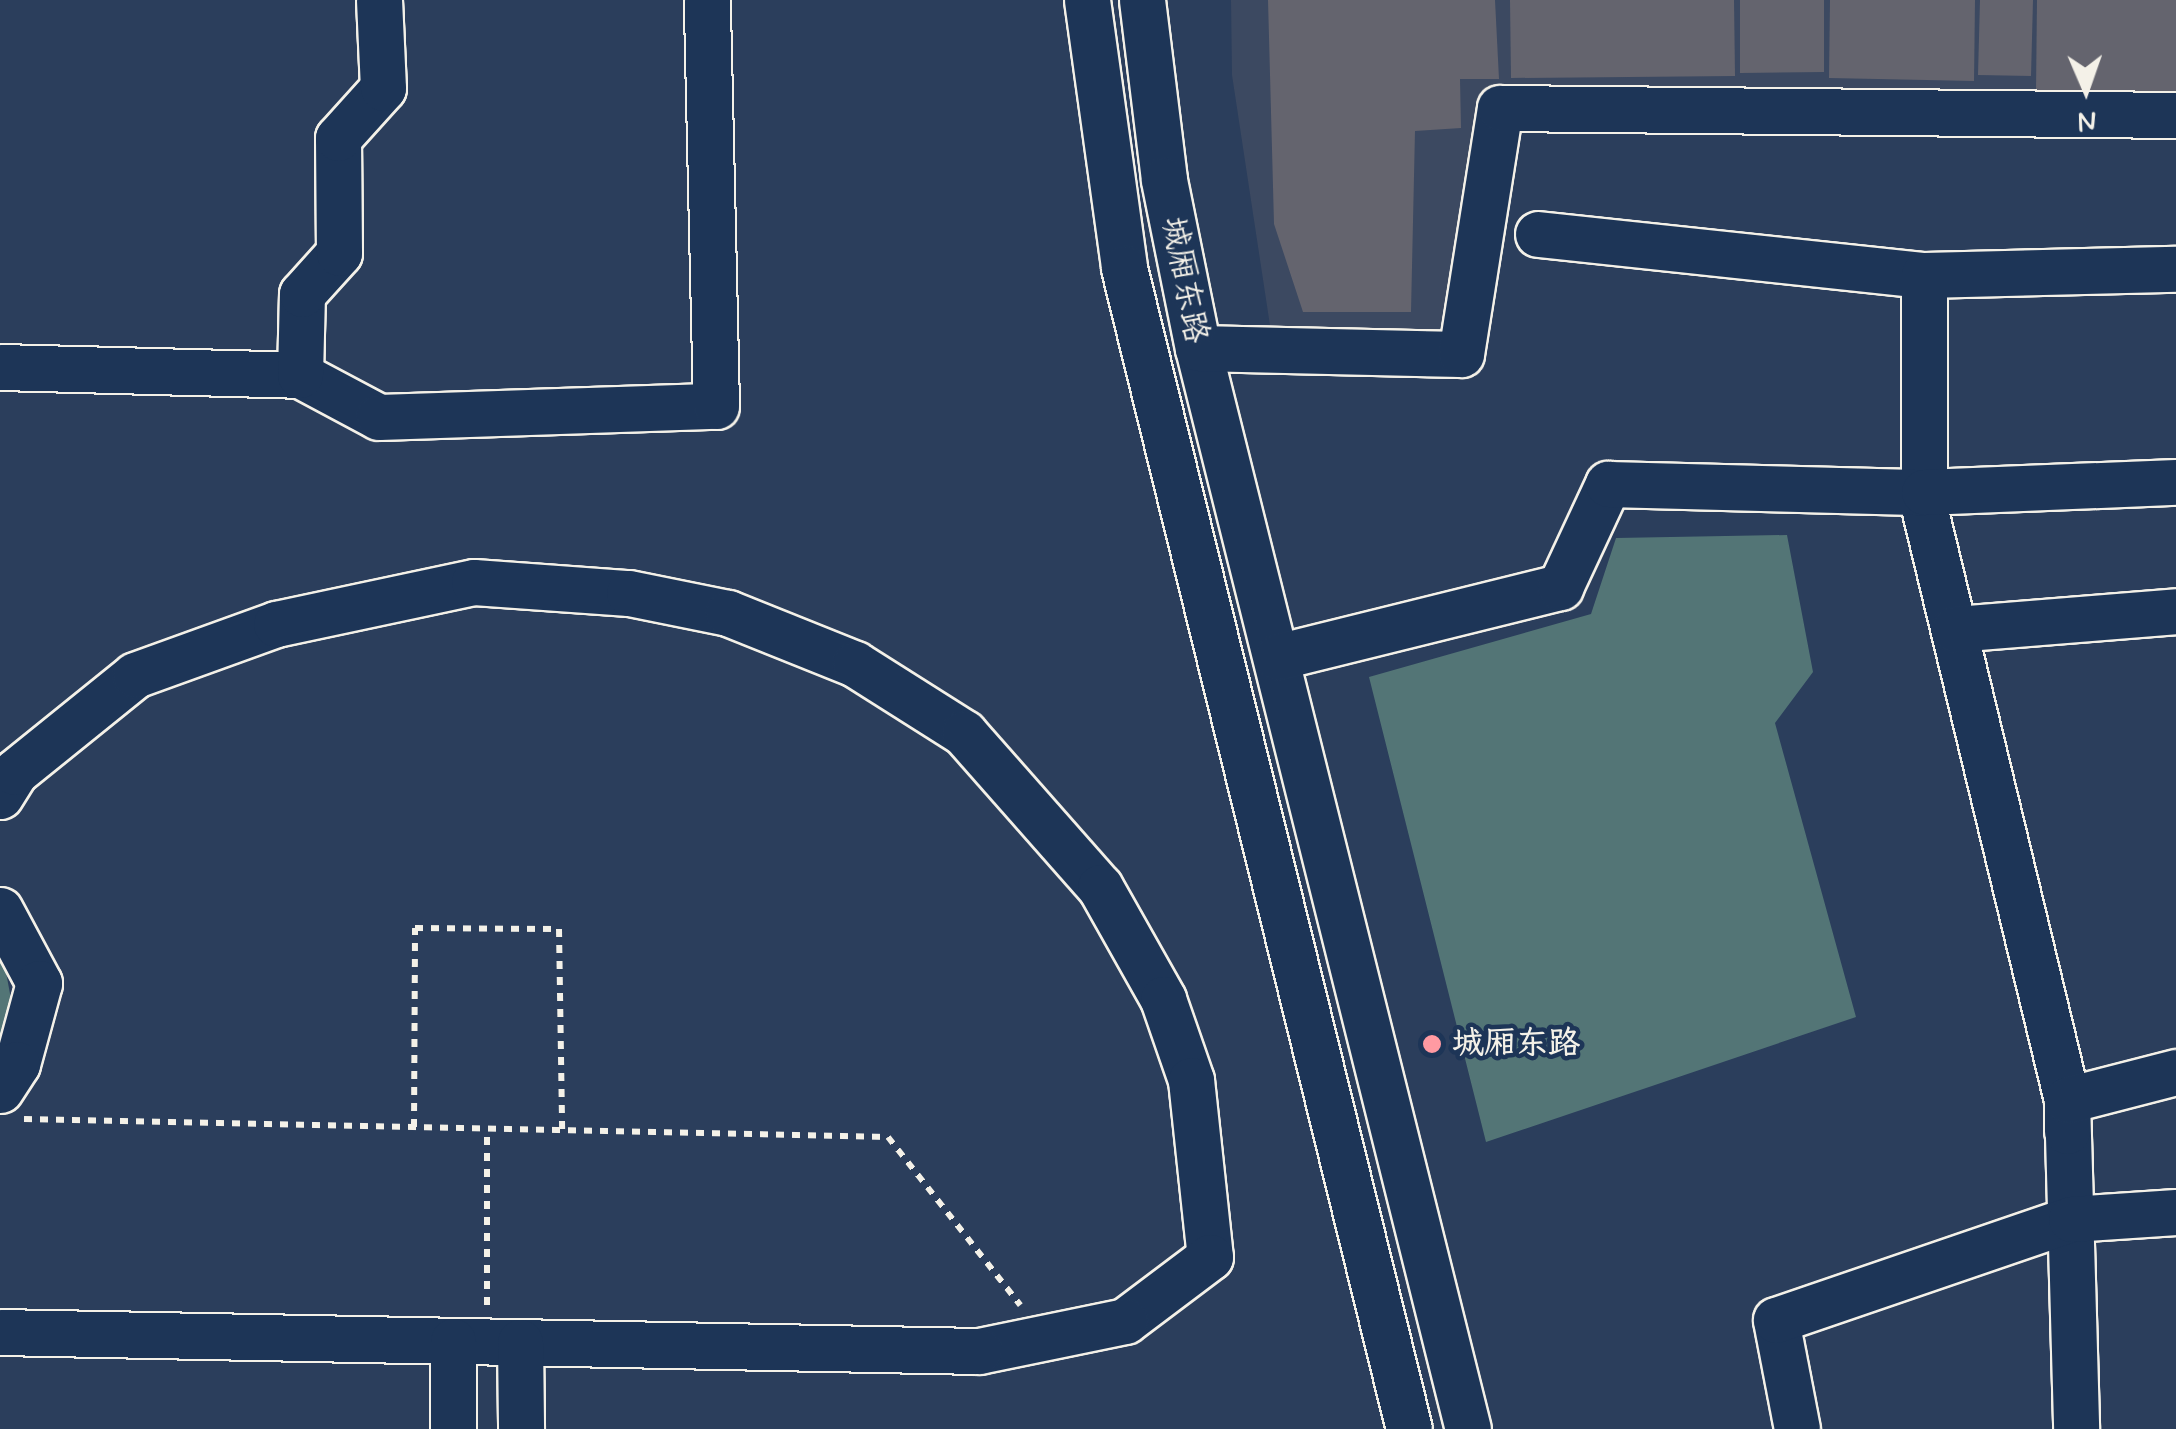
<!DOCTYPE html>
<meta charset="utf-8">
<style>
body{margin:0}
#map{position:relative;width:2176px;height:1429px;overflow:hidden;background:#2b3e5c;font-family:Mynerve,"LXGW WenKai TC",sans-serif}
div>[style]{position:absolute}
[style*='--x']{left:calc(var(--x)*1px);top:calc(var(--y)*1px);width:calc(var(--w)*1px);rotate:calc(var(--a)*1deg)}
.built>*{inset:0;background:#3c4961}
.green>*{inset:0;background:#537576}
.building>*{inset:0;background:#64646e}
.path>*{height:6px;margin-top:-3px;transform-origin:0;background:repeating-linear-gradient(90deg,#f4f1e8 0 8px,transparent 0 16px)}
.roads{filter:drop-shadow(2px 0 #f4f1e8) drop-shadow(-2px 0 #f4f1e8) drop-shadow(0 2px #f4f1e8) drop-shadow(0 -2px #f4f1e8)}
.minor>*{height:45px;margin:-22.5px;padding:0 22.5px;transform-origin:22.5px;border-radius:22.5px;background:#1d3557}
.dots>*{width:28px;height:28px;translate:-50% -50%;box-sizing:border-box;border:5px solid #1d3557;border-radius:50%}
span{translate:-50% -50%;white-space:nowrap;text-align:center;line-height:1.15;-webkit-text-stroke:9px #1d3557;paint-order:stroke}
.street-label{font-size:32px;color:#f4f1e8}
.poi-label{font-size:32px;color:#f4f1e8;font-weight:700}
.left{translate:0 -50%;text-align:left}
.north{position:absolute;left:2036px;top:40px;width:100px;height:100px;-webkit-text-stroke:8px #1d3557;paint-order:stroke;rotate:178deg;font-size:28px;font-weight:700;line-height:40px;text-align:center;color:#f4f1e8}
.north::after{content:'';display:block;margin:auto;width:35px;height:45px;background:#f4f1e8;clip-path:polygon(50% 0,100% 100%,50% 72%,0 100%)}
</style>
<div id="map">
<div class="built">
<div style="clip-path:polygon(1231px 0,2176px 0,2176px 102px,1488px 94px,1451px 344px,1271px 332px,1232px 75px)"></div>
</div>
<div class="green">
<div style="clip-path:polygon(1787px 535px,1813px 672px,1775px 723px,1856px 1017px,1486px 1142px,1369px 677px,1591px 614px,1616px 538px)"></div>
<div style="clip-path:polygon(0 940px,19px 1042px,0 1065px)"></div>
</div>
<div class="building">
<div style="clip-path:polygon(1268px 0,1495px 0,1499px 79px,1460px 79px,1461px 128px,1415px 131px,1411px 312px,1303px 312px,1274px 224px)"></div>
<div style="clip-path:polygon(1510px 0,1734px 0,1735px 76px,1511px 78px)"></div>
<div style="clip-path:polygon(1740px 0,1824px 0,1824px 72px,1740px 73px)"></div>
<div style="clip-path:polygon(1830px 0,1975px 0,1974px 81px,1829px 78px)"></div>
<div style="clip-path:polygon(1980px 0,2033px 0,2031px 76px,1978px 75px)"></div>
<div style="clip-path:polygon(2037px 0,2176px 0,2176px 92px,2036px 91px)"></div>
</div>
<div class="path">
<div style="--x:24;--y:1119;--w:864;--a:1.19"></div>
<div style="--x:888;--y:1137;--w:214;--a:51.8"></div>
<div style="--x:414;--y:1127;--w:199;--a:-89.7"></div>
<div style="--x:415;--y:928;--w:144;--a:0.4"></div>
<div style="--x:559;--y:929;--w:201;--a:89.1"></div>
<div style="--x:487;--y:1305;--w:176;--a:-90"></div>
</div>
<div class="roads">
<div class="minor">
<div style="--x:1087;--y:0;--w:271;--a:82.1"></div>
<div style="--x:1124;--y:268;--w:1195;--a:76.21"></div>
<div style="--x:1142;--y:0;--w:181;--a:83"></div>
<div style="--x:1164;--y:180;--w:171;--a:78.6"></div>
<div style="--x:1198;--y:348;--w:1114;--a:75.98"></div>
<div style="--x:1538;--y:234;--w:388;--a:6.1"></div>
<div style="--x:1924;--y:275;--w:252;--a:-1.4"></div>
<div style="--x:1924;--y:275;--w:232;--a:90"></div>
<div style="--x:1924;--y:507;--w:610;--a:76.44"></div>
<div style="--x:2067;--y:1100;--w:329;--a:88.4"></div>
<div style="--x:1198;--y:348;--w:263;--a:1.3"></div>
<div style="--x:1461;--y:354;--w:249;--a:-81"></div>
<div style="--x:1500;--y:108;--w:676;--a:0.59"></div>
<div style="--x:0;--y:367;--w:300;--a:1.5"></div>
<div style="--x:300;--y:375;--w:89;--a:28"></div>
<div style="--x:379;--y:417;--w:337;--a:-1.9"></div>
<div style="--x:716;--y:406;--w:406;--a:-91.3"></div>
<div style="--x:300;--y:375;--w:81;--a:-88.6"></div>
<div style="--x:302;--y:294;--w:55;--a:-47.9"></div>
<div style="--x:339;--y:253;--w:115;--a:-90.5"></div>
<div style="--x:338;--y:138;--w:67;--a:-48"></div>
<div style="--x:383;--y:88;--w:88;--a:-92.6"></div>
<div style="--x:1954;--y:629;--w:223;--a:-4.6"></div>
<div style="--x:1277;--y:657;--w:292;--a:-13.9"></div>
<div style="--x:1560;--y:587;--w:114;--a:-65"></div>
<div style="--x:1608;--y:484;--w:316;--a:1.5"></div>
<div style="--x:1924;--y:492;--w:252;--a:-2.3"></div>
<div style="--x:0;--y:796;--w:28;--a:-58"></div>
<div style="--x:15;--y:772;--w:154;--a:-38.9"></div>
<div style="--x:135;--y:675;--w:150;--a:-19.9"></div>
<div style="--x:276;--y:624;--w:202;--a:-12"></div>
<div style="--x:474;--y:582;--w:155;--a:4.1"></div>
<div style="--x:629;--y:593;--w:101;--a:11.4"></div>
<div style="--x:728;--y:613;--w:137;--a:21.9"></div>
<div style="--x:855;--y:664;--w:129;--a:32.3"></div>
<div style="--x:964;--y:733;--w:205;--a:48.6"></div>
<div style="--x:1100;--y:887;--w:129;--a:60.6"></div>
<div style="--x:1163;--y:999;--w:86;--a:70.9"></div>
<div style="--x:1191;--y:1080;--w:178;--a:83.9"></div>
<div style="--x:1210;--y:1257;--w:106;--a:143"></div>
<div style="--x:1125;--y:1321;--w:149;--a:168.4"></div>
<div style="--x:979;--y:1351;--w:979;--a:-178.89"></div>
<div style="--x:0;--y:910;--w:83;--a:61.9"></div>
<div style="--x:39;--y:983;--w:84;--a:105.2"></div>
<div style="--x:17;--y:1064;--w:31;--a:123"></div>
<div style="--x:2067;--y:1131;--w:31;--a:-90"></div>
<div style="--x:2067;--y:1100;--w:113;--a:-14.4"></div>
<div style="--x:453;--y:1341;--w:88;--a:90"></div>
<div style="--x:520;--y:1342;--w:87;--a:89.3"></div>
<div style="--x:1797;--y:1429;--w:111;--a:-100.9"></div>
<div style="--x:1776;--y:1320;--w:312;--a:-18.9"></div>
<div style="--x:2071;--y:1219;--w:105;--a:-3.8"></div>
</div>
</div>
<div class="dots">
<div style="left:1432px;top:1044px;background:#ff9aa2"></div>
</div>
<div class="street-label">
<span style="left:1184px;top:280px;rotate:79deg">城厢东路</span>
</div>
<div class="poi-label">
<span class="left" style="left:1452px;top:1044px">城厢东路</span>
</div>
<div class="north">N</div>
</div>
